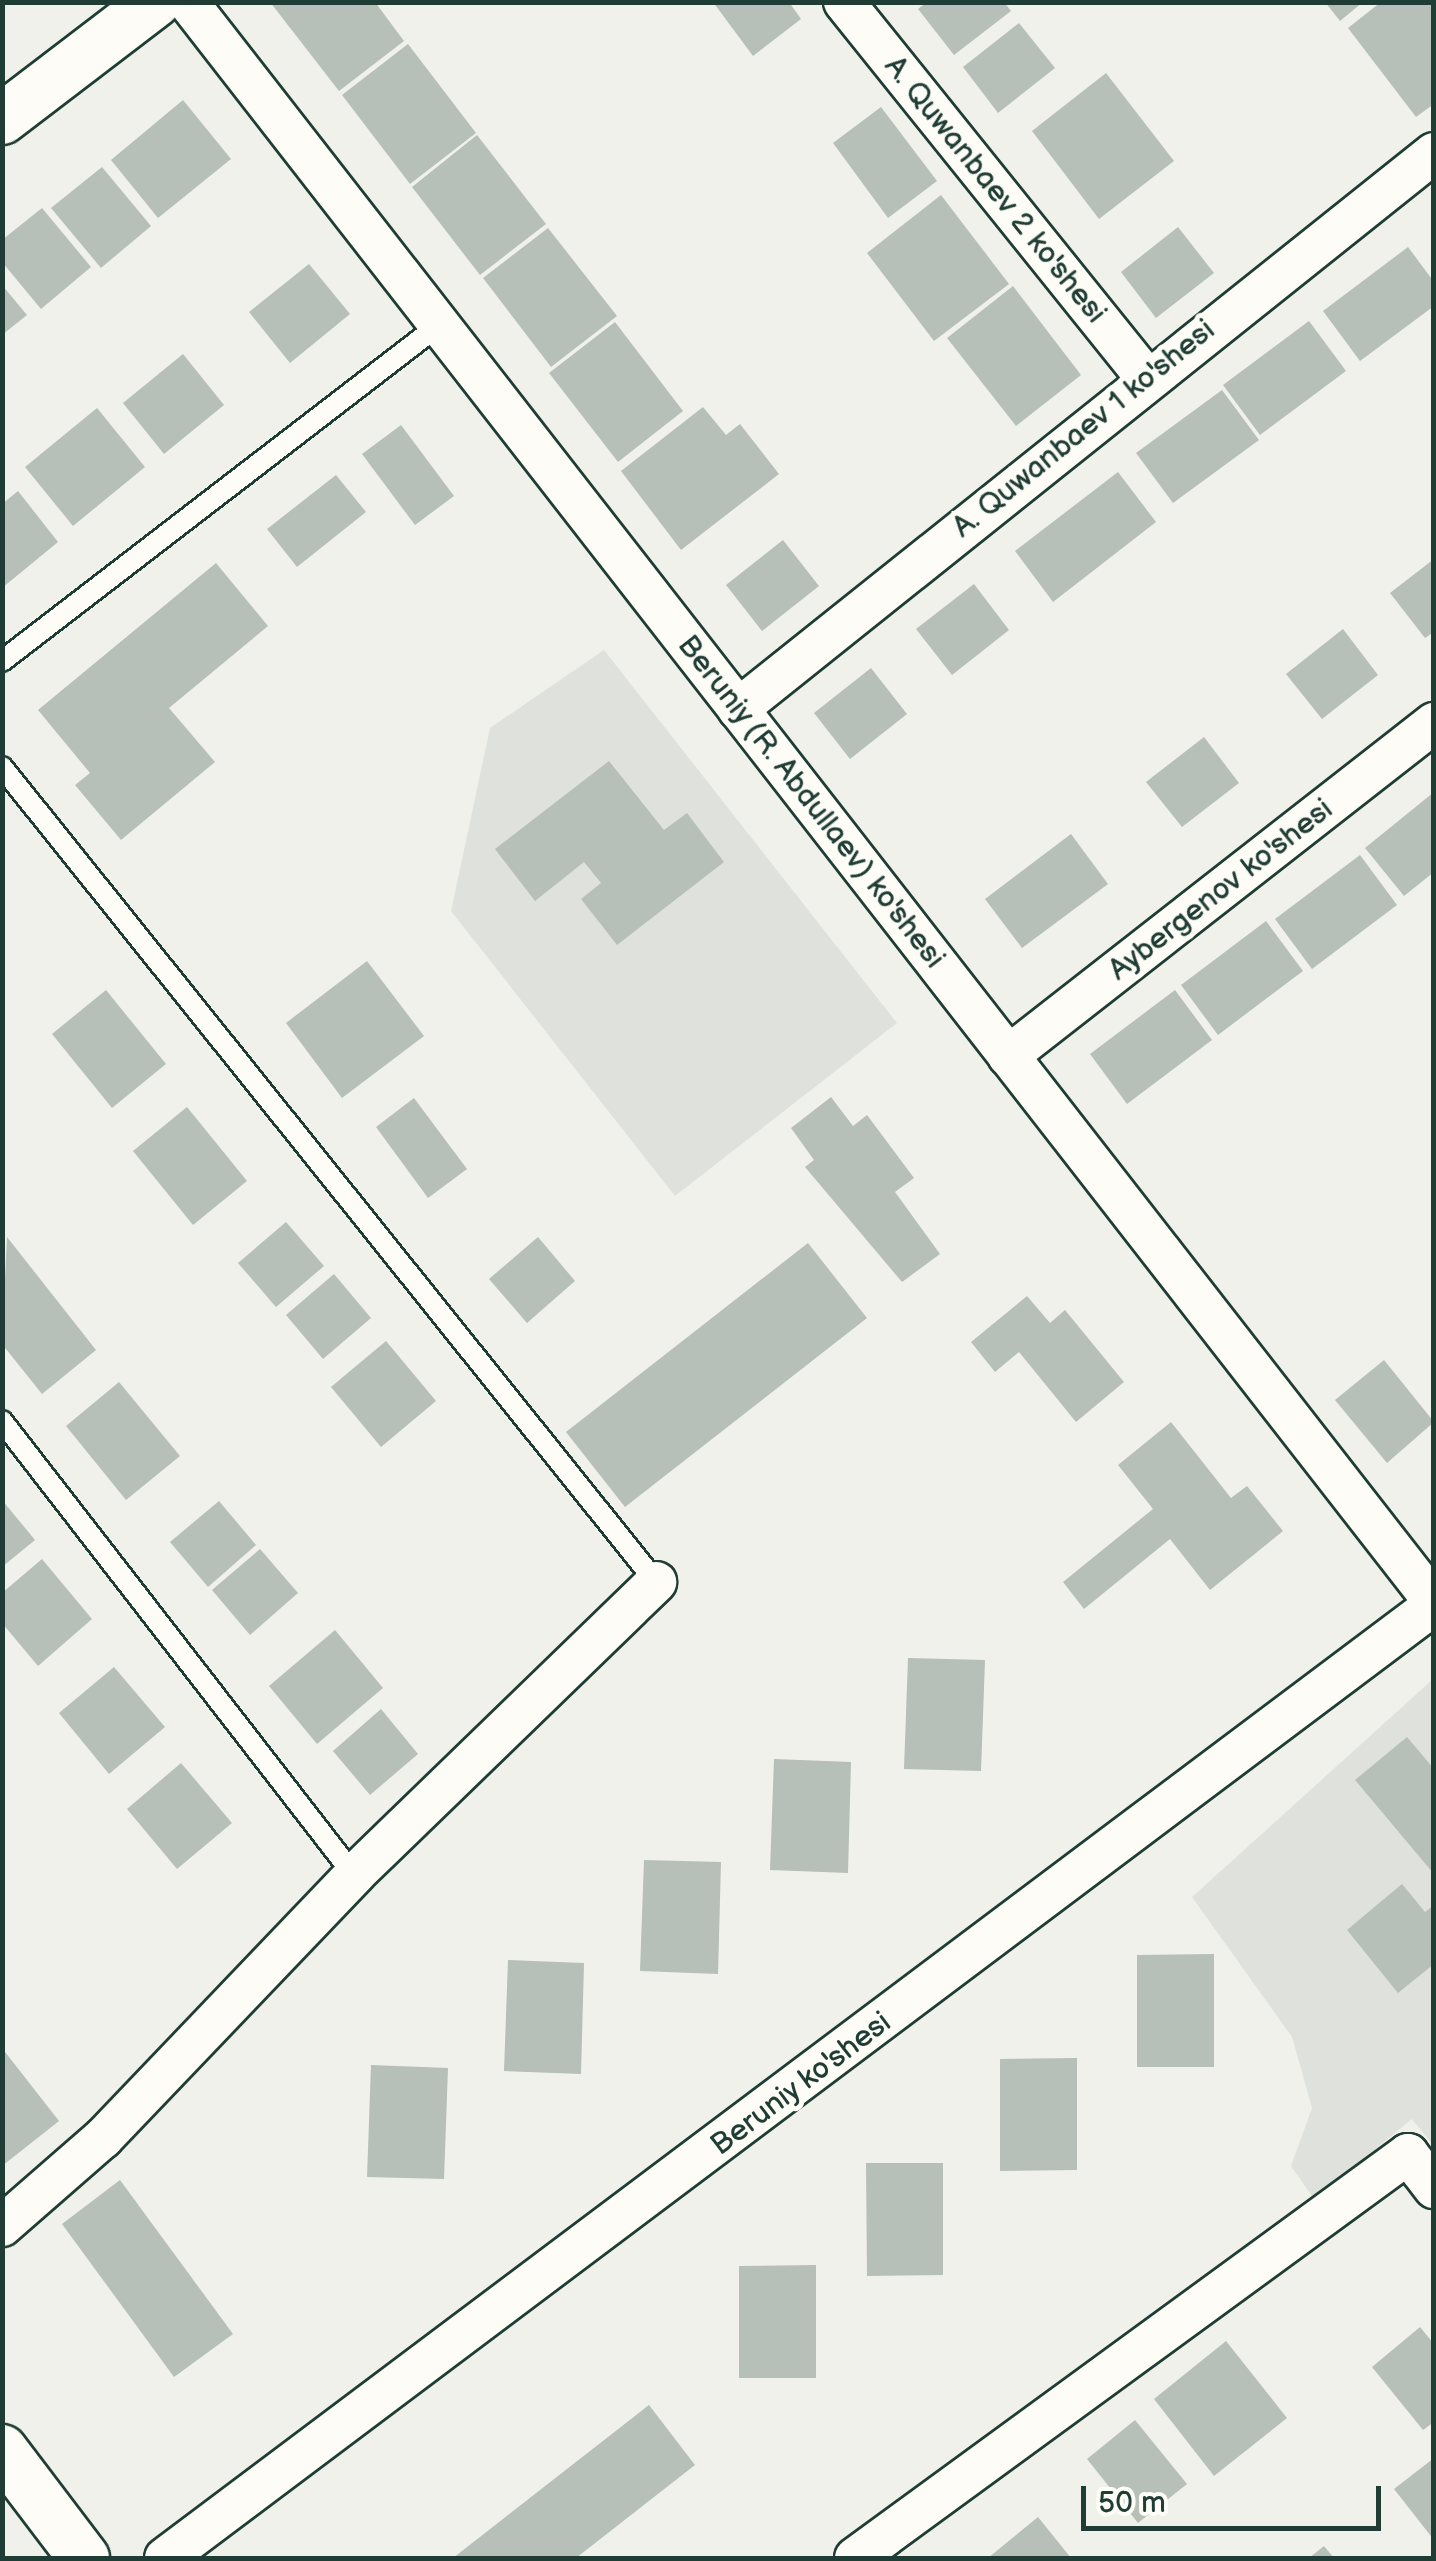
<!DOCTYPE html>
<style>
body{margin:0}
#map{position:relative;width:1436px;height:2561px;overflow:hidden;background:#f0f1eb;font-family:"Balsamiq Sans",sans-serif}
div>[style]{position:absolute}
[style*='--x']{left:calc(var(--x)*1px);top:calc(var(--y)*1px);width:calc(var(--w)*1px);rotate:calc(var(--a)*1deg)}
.built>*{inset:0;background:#dfe2dc}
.building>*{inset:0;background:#b6bfb8}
.roads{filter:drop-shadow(2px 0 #1f3d34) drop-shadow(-2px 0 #1f3d34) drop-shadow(0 2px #1f3d34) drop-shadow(0 -2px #1f3d34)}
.service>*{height:20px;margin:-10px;padding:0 10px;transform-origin:10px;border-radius:10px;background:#fdfcf7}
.minor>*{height:40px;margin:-20px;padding:0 20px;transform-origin:20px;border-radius:20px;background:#fdfcf7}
.tertiary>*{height:50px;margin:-25px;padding:0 25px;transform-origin:25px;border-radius:25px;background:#fdfcf7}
span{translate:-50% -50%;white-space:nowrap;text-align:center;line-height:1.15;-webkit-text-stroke:10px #fdfcf7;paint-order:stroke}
.street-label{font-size:30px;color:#1f3d34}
.frame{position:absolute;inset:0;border:5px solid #1f3d34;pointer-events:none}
.scale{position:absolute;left:1081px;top:2486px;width:300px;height:45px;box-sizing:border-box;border:5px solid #1f3d34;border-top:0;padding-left:12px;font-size:30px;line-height:35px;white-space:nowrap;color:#1f3d34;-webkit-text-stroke:8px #fdfcf7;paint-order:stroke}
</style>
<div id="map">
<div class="built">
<div style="clip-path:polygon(604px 650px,897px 1023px,675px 1196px,451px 911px,490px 728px)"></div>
<div style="clip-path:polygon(1432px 1680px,1433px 2145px,1412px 2119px,1314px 2199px,1291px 2166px,1312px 2108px,1292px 2037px,1192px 1897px)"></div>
</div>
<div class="building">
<div style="clip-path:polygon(270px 2px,375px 2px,404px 41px,339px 91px)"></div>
<div style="clip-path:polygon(713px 2px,789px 2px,801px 19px,753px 56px)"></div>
<div style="clip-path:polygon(927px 2px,1004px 2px,1011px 11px,954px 55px,918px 9px)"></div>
<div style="clip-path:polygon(1325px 2px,1363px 2px,1340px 21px)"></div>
<div style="clip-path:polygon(1381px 2px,1434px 2px,1434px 104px,1416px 117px,1348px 28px)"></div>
<div style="clip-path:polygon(1019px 23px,1055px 68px,998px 113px,963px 67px)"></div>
<div style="clip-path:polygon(408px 44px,476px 133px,410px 184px,342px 95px)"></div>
<div style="clip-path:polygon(1106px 73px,1174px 161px,1099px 219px,1032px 131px)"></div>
<div style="clip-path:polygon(183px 100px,231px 159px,158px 218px,111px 160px)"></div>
<div style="clip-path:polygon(881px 107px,937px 181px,888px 218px,833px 143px)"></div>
<div style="clip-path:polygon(477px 135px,546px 224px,480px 275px,412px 187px)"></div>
<div style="clip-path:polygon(102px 167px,151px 226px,101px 268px,51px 208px)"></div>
<div style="clip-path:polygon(941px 195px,1009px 284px,934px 341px,867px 253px)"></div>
<div style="clip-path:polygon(42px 208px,91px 267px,41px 309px,2px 262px,2px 240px)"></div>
<div style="clip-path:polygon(1178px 227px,1214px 273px,1156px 318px,1121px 272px)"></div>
<div style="clip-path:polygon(548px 228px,617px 316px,551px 367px,483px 278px)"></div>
<div style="clip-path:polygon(1408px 247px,1434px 282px,1434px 306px,1360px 361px,1323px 311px)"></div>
<div style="clip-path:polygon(309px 264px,350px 314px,290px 363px,249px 312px)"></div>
<div style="clip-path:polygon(2px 285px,27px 315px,2px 335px)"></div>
<div style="clip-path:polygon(1013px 286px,1081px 375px,1016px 426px,947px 338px)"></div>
<div style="clip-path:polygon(1309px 321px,1346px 371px,1260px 435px,1223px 385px)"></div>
<div style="clip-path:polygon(615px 322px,683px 411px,618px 462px,549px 373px)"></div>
<div style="clip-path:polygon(183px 354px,224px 405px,164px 454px,123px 403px)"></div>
<div style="clip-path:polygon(1222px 390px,1259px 440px,1173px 503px,1136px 453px)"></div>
<div style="clip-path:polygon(703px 407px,726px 435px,740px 424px,779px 474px,681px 550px,621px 471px)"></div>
<div style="clip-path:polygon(97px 408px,145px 467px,73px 526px,25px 467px)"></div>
<div style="clip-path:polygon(401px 425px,454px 496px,415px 525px,362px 454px)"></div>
<div style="clip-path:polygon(1118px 472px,1156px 522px,1053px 602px,1015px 551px)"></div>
<div style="clip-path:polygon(336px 475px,366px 512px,297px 567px,267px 529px)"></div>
<div style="clip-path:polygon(18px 491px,58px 542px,2px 588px,2px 504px)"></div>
<div style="clip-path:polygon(783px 540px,819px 586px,762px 631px,726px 585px)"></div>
<div style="clip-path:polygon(1434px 559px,1434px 632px,1425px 638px,1390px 593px)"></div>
<div style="clip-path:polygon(216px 563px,268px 626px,169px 708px,215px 762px,121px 840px,75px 785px,90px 773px,38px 710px)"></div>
<div style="clip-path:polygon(974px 584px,1009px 630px,952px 675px,916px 629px)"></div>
<div style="clip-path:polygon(1343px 629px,1378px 675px,1322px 719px,1286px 674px)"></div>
<div style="clip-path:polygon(871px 668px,907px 714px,850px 759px,814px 713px)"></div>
<div style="clip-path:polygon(1204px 737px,1239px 783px,1182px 827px,1146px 782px)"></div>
<div style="clip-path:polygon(609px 761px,664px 830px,687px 813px,724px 862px,617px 945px,581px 899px,601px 883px,584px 862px,535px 901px,495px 849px)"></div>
<div style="clip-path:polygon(1434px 792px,1434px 872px,1404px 896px,1365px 848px)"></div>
<div style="clip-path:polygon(1071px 834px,1108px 884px,1022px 948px,985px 899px)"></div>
<div style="clip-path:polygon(1360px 855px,1397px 905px,1312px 969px,1275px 919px)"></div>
<div style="clip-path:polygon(1266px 921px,1303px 971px,1218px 1035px,1181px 985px)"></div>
<div style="clip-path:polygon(367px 961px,424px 1036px,342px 1098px,286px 1023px)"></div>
<div style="clip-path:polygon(106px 990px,166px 1064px,112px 1108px,52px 1034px)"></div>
<div style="clip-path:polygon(1175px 990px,1212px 1040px,1127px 1104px,1090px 1054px)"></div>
<div style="clip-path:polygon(831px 1097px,853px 1126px,867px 1115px,914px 1178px,895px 1192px,940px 1254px,902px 1282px,805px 1167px,814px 1160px,791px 1128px)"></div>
<div style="clip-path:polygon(414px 1098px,467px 1169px,428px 1198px,376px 1127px)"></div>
<div style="clip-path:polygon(187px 1107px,247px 1181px,193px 1225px,133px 1151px)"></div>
<div style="clip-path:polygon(286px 1222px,324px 1266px,276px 1307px,238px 1263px)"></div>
<div style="clip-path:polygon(7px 1237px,96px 1350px,42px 1394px,2px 1344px)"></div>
<div style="clip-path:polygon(538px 1237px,575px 1281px,527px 1323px,489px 1279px)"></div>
<div style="clip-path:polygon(808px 1243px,867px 1318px,625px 1507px,566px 1432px)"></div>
<div style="clip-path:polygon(334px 1274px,371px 1318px,323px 1359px,286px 1315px)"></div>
<div style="clip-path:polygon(1027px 1296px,1050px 1323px,1065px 1310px,1124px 1382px,1076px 1422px,1019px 1352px,995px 1372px,971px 1342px)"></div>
<div style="clip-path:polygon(386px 1341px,436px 1401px,381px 1447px,331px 1387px)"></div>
<div style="clip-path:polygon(1384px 1360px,1434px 1422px,1387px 1463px,1335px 1400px)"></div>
<div style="clip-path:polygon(119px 1382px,180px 1456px,126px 1500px,66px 1426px)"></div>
<div style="clip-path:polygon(1171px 1422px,1231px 1498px,1247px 1486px,1283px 1531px,1210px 1590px,1170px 1539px,1084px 1609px,1063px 1582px,1153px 1509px,1118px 1465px)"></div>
<div style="clip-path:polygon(2px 1500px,35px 1540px,2px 1567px)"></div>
<div style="clip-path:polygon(219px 1501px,256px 1545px,208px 1587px,170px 1542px)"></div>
<div style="clip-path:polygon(260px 1549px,298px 1593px,250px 1635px,212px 1590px)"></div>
<div style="clip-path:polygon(42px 1559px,92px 1619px,38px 1666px,2px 1623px,2px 1593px)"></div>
<div style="clip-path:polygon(335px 1630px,383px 1688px,317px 1744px,269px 1686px)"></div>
<div style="clip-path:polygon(908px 1658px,985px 1660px,981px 1771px,904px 1769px)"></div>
<div style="clip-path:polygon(114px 1667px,165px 1727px,109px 1774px,59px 1713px)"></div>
<div style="clip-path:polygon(381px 1709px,418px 1754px,370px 1795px,333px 1751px)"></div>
<div style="clip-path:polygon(1407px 1737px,1434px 1769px,1434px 1874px,1355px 1780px)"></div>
<div style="clip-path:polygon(774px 1759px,851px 1762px,848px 1873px,770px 1870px)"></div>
<div style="clip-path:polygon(181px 1763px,232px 1823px,177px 1869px,127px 1809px)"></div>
<div style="clip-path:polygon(644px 1860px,721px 1862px,718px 1974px,640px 1971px)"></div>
<div style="clip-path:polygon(1402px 1884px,1425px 1912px,1434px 1905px,1434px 1964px,1398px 1993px,1347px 1930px)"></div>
<div style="clip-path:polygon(1214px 1954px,1214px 2067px,1137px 2067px,1137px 1955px)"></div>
<div style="clip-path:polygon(508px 1960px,584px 1963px,581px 2074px,504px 2071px)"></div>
<div style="clip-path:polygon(2px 2048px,59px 2121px,2px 2166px)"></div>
<div style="clip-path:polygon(1077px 2058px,1077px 2170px,1000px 2171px,1000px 2059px)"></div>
<div style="clip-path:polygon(371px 2065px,448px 2068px,444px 2179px,367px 2177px)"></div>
<div style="clip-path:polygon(866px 2163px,943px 2163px,943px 2275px,867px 2276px)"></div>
<div style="clip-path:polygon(120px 2180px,233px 2334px,174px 2377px,62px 2224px)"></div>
<div style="clip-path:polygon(816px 2265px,816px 2378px,739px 2378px,739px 2266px)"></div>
<div style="clip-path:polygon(1420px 2327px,1434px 2344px,1434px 2422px,1423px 2430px,1372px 2367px)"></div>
<div style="clip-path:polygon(1226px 2341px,1287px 2418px,1214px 2476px,1154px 2399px)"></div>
<div style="clip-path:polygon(649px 2405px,695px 2465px,576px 2558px,453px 2558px)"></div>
<div style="clip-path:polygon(1135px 2420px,1187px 2484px,1138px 2523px,1087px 2459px)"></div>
<div style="clip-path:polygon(1434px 2458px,1434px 2540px,1394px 2489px)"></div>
<div style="clip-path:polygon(1038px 2517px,1071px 2558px,988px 2558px)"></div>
<div style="clip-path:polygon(1324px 2546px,1334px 2558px,1309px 2558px)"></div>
</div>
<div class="roads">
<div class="service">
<div style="--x:2;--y:661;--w:551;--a:-37.56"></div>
<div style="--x:2;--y:767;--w:1045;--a:51.25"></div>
<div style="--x:2;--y:1421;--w:574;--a:52.21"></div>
</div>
<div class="minor">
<div style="--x:188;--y:2;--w:2028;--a:52.09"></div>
<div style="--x:844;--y:2;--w:482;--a:51.2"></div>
<div style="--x:738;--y:709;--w:891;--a:-38.62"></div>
<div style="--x:1008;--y:1056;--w:541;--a:-38.01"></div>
<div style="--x:2;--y:2226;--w:134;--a:-41.1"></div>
<div style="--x:103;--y:2138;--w:364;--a:-46.3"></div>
<div style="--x:354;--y:1875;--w:421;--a:-44.1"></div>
<div style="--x:165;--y:2558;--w:1587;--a:-36.91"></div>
<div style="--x:855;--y:2558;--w:685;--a:-36.15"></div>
<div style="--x:1408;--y:2154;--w:43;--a:52.6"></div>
</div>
<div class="tertiary">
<div style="--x:2;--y:119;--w:193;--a:-37.4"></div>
<div style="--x:2;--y:2450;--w:136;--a:52.8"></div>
</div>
</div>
<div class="street-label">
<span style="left:995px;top:190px;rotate:51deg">A. Quwanbaev 2 ko'shesi</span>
<span style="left:1084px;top:429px;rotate:-39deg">A. Quwanbaev 1 ko'shesi</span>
<span style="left:811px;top:802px;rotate:52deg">Beruniy (R. Abdullaev) ko'shesi</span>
<span style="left:1221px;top:890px;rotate:-38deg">Aybergenov ko'shesi</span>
<span style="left:801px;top:2084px;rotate:-37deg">Beruniy ko'shesi</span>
</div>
<div class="frame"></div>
<div class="scale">50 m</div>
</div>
